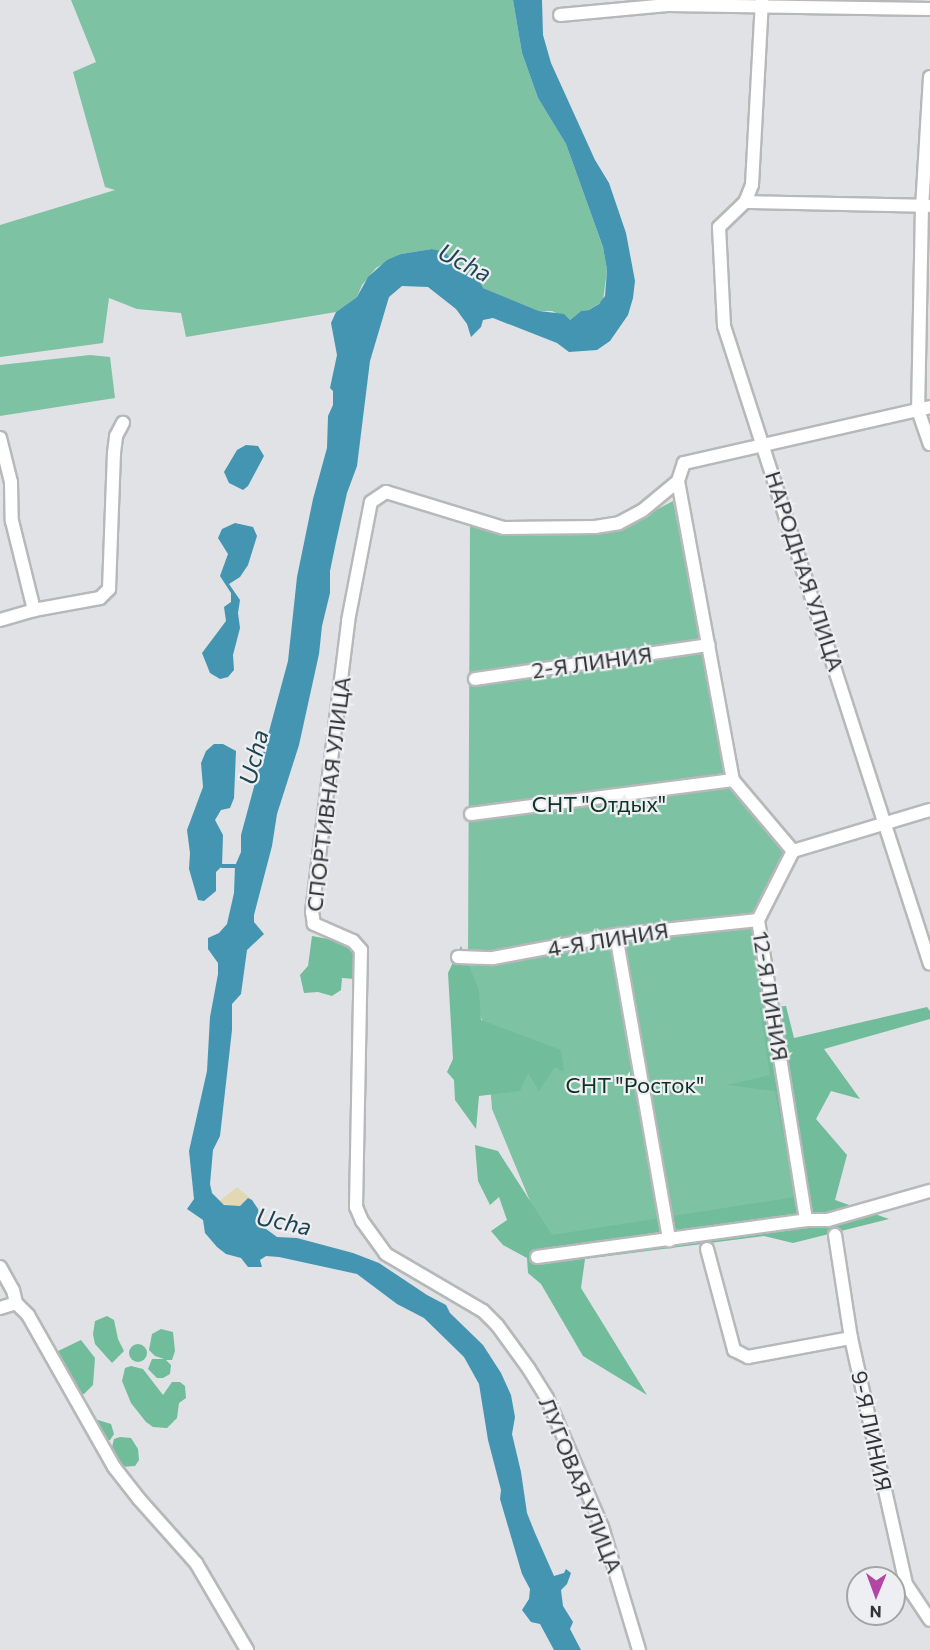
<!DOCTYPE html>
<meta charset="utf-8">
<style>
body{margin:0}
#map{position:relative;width:930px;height:1650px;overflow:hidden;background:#e0e2e5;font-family:Commissioner,sans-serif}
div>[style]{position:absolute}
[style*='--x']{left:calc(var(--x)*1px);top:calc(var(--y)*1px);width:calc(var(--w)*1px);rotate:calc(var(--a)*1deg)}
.green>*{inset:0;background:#7ec2a4}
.forest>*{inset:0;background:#70bc9b}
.round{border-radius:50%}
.sand>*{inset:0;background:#e2d9b4}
.water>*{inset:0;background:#4395b2}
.stream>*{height:4px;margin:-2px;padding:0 2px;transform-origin:2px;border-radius:2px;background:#4395b2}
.roads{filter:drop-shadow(2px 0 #b6b8ba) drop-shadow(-2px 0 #b6b8ba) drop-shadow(0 2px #b6b8ba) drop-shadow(0 -2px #b6b8ba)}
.minor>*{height:12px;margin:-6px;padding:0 6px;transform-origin:6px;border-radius:6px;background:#fff}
span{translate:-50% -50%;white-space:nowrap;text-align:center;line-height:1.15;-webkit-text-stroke:4.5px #edeff2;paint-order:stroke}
.street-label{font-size:22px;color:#323334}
.park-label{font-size:22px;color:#0f3224}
.water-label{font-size:24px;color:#1e4351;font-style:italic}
.north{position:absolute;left:846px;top:1566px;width:60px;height:60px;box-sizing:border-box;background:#edeff2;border:2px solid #a2a4a6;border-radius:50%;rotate:181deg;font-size:16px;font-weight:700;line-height:24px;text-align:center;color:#323334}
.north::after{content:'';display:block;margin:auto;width:21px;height:27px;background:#b346a5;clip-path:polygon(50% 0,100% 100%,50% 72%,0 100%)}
</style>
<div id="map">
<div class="green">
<div style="clip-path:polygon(71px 0,513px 0,522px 53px,538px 98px,566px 144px,603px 247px,607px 270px,603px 301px,589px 310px,581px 311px,570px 320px,552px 311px,539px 311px,483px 288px,479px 285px,477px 277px,462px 271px,445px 253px,432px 249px,401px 254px,376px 268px,362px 285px,357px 297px,336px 312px,186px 337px,181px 313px,137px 309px,109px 298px,103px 343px,0 357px,0 225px,115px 190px,105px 187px,73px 72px,96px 62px)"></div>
<div style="clip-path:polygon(90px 355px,110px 357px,115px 398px,0 416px,0 365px)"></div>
<div style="clip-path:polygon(673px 501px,729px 786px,789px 851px,757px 918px,468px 954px,470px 525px,505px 533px,622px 528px)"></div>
<div style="clip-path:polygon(754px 924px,799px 1207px,547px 1242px,492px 1109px,486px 1032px,462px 962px,505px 959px)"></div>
</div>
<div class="forest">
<div style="clip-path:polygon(312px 936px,339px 941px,354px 953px,355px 979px,342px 978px,341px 990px,332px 996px,318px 992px,304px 993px,300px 975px,308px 966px)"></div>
<div style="clip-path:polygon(461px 946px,479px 991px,481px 1020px,561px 1050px,564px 1072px,555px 1067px,539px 1091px,528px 1073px,520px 1091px,479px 1096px,476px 1129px,455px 1100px,454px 1080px,447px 1072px,453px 1059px,448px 973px)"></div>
<div style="clip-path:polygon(786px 1006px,794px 1038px,927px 1007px,930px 1011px,930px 1019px,824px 1049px,860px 1099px,831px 1091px,816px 1119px,847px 1155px,835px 1200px,889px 1219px,793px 1243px,764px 1236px,585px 1259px,581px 1288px,647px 1395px,583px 1356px,541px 1284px,528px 1273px,527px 1258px,503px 1245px,491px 1231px,507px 1220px,499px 1197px,490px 1205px,478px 1181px,475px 1145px,498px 1151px,552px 1235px,795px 1197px,775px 1091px,727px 1085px,770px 1075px,760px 1008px)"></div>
<div style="clip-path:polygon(107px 1316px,114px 1320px,118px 1339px,124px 1351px,112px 1363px,95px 1344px,93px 1334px,95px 1321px)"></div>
<div style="clip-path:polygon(161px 1329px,173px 1332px,175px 1351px,172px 1360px,166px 1360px,171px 1365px,170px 1374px,163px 1378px,157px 1378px,148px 1369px,152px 1359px,164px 1359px,155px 1356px,149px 1350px,152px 1334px)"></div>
<div style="clip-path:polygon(81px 1340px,95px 1358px,93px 1385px,84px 1394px,79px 1395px,68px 1379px,56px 1352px)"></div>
<div class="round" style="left:129px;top:1344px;width:18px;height:18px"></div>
<div style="clip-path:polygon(131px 1366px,143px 1369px,163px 1395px,172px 1382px,180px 1382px,185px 1386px,186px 1398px,179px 1403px,177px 1418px,167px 1428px,153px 1427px,146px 1422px,131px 1403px,122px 1381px,125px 1368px)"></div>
<div style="clip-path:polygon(98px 1420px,111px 1424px,114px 1434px,110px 1440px,105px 1440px,95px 1422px)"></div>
<div style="clip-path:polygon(120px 1437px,131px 1438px,138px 1449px,139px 1460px,135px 1466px,120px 1467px,111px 1451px,114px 1439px)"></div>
</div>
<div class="sand">
<div style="clip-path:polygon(237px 1187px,252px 1200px,247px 1199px,240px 1206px,233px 1207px,218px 1202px)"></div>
</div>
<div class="water">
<div style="clip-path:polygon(513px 0,542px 0,543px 35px,551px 63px,595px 160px,609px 183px,626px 233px,635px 281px,633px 298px,628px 315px,610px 341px,597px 350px,569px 352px,557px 343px,493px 318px,483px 320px,481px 327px,471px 337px,467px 324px,456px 309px,428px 287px,402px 286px,389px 297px,370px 361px,357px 466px,347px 493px,336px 542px,330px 571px,330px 593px,322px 626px,319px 654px,299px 745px,277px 814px,272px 846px,254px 915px,254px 922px,264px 934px,247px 950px,241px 994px,232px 1004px,232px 1030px,220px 1136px,213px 1150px,210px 1184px,212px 1193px,224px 1205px,240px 1206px,248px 1198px,252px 1200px,258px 1209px,262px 1226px,277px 1237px,297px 1238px,353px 1253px,379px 1263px,427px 1295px,446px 1305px,450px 1313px,483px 1345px,501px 1373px,511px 1395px,515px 1417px,512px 1434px,521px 1472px,527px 1513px,535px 1533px,554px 1576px,564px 1573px,566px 1569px,571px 1573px,567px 1584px,561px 1590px,563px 1606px,573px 1622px,570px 1629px,581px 1650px,554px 1650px,540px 1624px,531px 1622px,522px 1610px,529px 1599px,530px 1589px,522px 1574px,500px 1499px,501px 1490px,488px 1440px,479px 1384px,464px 1357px,424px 1318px,397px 1304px,357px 1274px,279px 1257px,266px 1256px,260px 1260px,262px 1267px,248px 1267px,241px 1258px,226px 1254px,217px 1247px,205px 1233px,203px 1220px,187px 1209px,194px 1199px,189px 1151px,207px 1071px,210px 1017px,218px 974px,218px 963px,208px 949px,208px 938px,219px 933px,227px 924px,234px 893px,235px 866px,241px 852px,241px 835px,288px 661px,297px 577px,313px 499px,327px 448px,328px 416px,333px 405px,333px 391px,330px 388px,337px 355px,331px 323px,336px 312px,357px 297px,368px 277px,387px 260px,401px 254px,432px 249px,445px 252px,461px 271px,477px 277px,483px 288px,539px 311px,564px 314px,570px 320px,581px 311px,589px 310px,599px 304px,605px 296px,607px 270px,603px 247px,566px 144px,538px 98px,522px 53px)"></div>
<div style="clip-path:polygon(246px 445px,258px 446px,264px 456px,248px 486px,243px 490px,229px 483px,224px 472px,237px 450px)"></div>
<div style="clip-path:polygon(235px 523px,253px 527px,257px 536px,248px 565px,240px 577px,229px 584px,240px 600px,238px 613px,240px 628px,233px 655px,234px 670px,228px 677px,220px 679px,210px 673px,202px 653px,226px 621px,224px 607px,231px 602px,231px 593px,220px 576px,228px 554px,218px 538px,222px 529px)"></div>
<div style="clip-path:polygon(214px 744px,223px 744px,236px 751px,234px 798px,230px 808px,221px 810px,215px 820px,223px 835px,222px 866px,216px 872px,216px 891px,204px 901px,198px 900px,189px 869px,190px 853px,187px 830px,203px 787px,201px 763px,206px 751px)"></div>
</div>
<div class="stream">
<div style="--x:222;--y:866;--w:13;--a:0"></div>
</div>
<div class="roads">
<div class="minor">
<div style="--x:762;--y:0;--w:185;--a:93.1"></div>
<div style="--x:752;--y:185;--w:18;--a:112"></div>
<div style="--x:745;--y:202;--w:36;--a:136"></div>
<div style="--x:719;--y:227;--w:99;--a:87.1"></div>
<div style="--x:724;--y:326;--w:670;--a:72.11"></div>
<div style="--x:560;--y:15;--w:108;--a:-5.3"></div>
<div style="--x:668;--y:5;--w:262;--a:0.9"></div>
<div style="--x:930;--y:77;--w:129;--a:93.5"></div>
<div style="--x:922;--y:206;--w:204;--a:91.1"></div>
<div style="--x:918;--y:410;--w:36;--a:71"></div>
<div style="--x:745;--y:202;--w:185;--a:1.2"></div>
<div style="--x:0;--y:438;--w:45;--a:76"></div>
<div style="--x:11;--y:482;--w:39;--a:89"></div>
<div style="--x:12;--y:521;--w:92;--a:76.1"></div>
<div style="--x:678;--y:481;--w:304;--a:79.6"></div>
<div style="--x:733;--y:780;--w:93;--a:49.8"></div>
<div style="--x:793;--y:851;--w:77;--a:116.9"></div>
<div style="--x:758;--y:920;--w:304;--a:80.9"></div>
<div style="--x:0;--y:620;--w:35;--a:-16"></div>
<div style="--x:34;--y:610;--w:67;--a:-10.3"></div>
<div style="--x:100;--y:598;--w:13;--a:-45"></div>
<div style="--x:109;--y:589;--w:136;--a:-87.9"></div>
<div style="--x:114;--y:453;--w:17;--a:-83"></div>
<div style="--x:116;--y:436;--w:15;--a:-62"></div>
<div style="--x:475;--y:679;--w:236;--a:-8.3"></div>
<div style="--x:471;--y:814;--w:264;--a:-7.4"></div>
<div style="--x:793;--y:851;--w:143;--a:-16.7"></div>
<div style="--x:616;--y:935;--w:310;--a:80.1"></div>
<div style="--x:458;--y:957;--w:35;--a:2"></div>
<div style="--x:493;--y:958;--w:125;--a:-10.6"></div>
<div style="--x:616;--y:935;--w:143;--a:-6"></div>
<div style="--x:835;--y:1235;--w:104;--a:81.2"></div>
<div style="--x:851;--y:1338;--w:252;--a:77.4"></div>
<div style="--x:906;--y:1584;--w:43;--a:56.3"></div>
<div style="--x:707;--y:1249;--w:105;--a:75"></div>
<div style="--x:734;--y:1350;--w:16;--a:27"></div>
<div style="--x:748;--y:1357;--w:105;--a:-10.5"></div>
<div style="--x:537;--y:1257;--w:272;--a:-7.8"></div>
<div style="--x:806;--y:1220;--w:22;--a:0"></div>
<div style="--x:828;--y:1220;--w:106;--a:-15.9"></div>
<div style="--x:0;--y:1267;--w:26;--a:61"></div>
<div style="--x:13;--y:1290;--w:13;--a:77"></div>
<div style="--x:16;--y:1303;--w:17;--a:45"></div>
<div style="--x:28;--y:1315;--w:175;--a:60.5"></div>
<div style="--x:114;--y:1467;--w:41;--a:52"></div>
<div style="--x:139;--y:1499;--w:86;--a:48.3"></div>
<div style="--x:196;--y:1563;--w:101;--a:59.6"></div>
<div style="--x:0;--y:1308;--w:17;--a:-17"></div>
<div style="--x:639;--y:1650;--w:128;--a:-106.7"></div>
<div style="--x:602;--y:1527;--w:140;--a:-113.1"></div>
<div style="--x:547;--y:1398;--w:34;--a:-122"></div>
<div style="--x:529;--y:1369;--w:54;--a:-126"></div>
<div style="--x:497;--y:1325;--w:20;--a:-135"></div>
<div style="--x:483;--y:1311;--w:113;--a:-149.6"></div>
<div style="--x:386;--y:1254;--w:41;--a:-126"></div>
<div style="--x:362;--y:1221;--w:15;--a:-113"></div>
<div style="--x:356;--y:1207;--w:257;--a:-88.9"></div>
<div style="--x:361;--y:950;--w:12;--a:-132"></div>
<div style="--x:353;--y:941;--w:43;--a:-156.4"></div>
<div style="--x:314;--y:924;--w:12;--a:-99"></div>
<div style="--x:312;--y:912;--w:293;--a:-82.9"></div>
<div style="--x:348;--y:621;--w:121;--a:-79.1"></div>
<div style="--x:371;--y:502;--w:18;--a:-34"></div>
<div style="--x:386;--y:492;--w:123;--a:17"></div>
<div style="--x:504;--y:528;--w:91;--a:-0.6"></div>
<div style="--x:595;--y:527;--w:24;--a:-9"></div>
<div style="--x:619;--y:523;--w:27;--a:-28"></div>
<div style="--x:643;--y:510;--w:45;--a:-39.6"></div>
<div style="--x:678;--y:481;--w:19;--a:-72"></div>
<div style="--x:684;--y:463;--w:252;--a:-12.8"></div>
</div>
</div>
<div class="street-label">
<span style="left:805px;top:571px;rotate:72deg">НАРОДНАЯ УЛИЦА</span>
<span style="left:592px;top:662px;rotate:-8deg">2-Я ЛИНИЯ</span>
<span style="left:328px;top:794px;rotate:-83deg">СПОРТИВНАЯ УЛИЦА</span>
<span style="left:608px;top:939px;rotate:-9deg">4-Я ЛИНИЯ</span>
<span style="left:771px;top:996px;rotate:81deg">12-Я ЛИНИЯ</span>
<span style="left:872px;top:1431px;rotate:78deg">9-Я ЛИНИЯ</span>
<span style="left:581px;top:1485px;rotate:68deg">ЛУГОВАЯ УЛИЦА</span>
</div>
<div class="park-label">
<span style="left:599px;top:804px">СНТ "Отдых"</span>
<span style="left:635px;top:1085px">СНТ "Росток"</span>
</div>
<div class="water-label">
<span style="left:465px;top:262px;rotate:27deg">Ucha</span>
<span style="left:253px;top:757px;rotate:-76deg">Ucha</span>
<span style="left:284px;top:1221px;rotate:12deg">Ucha</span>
</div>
<div class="north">N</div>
</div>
